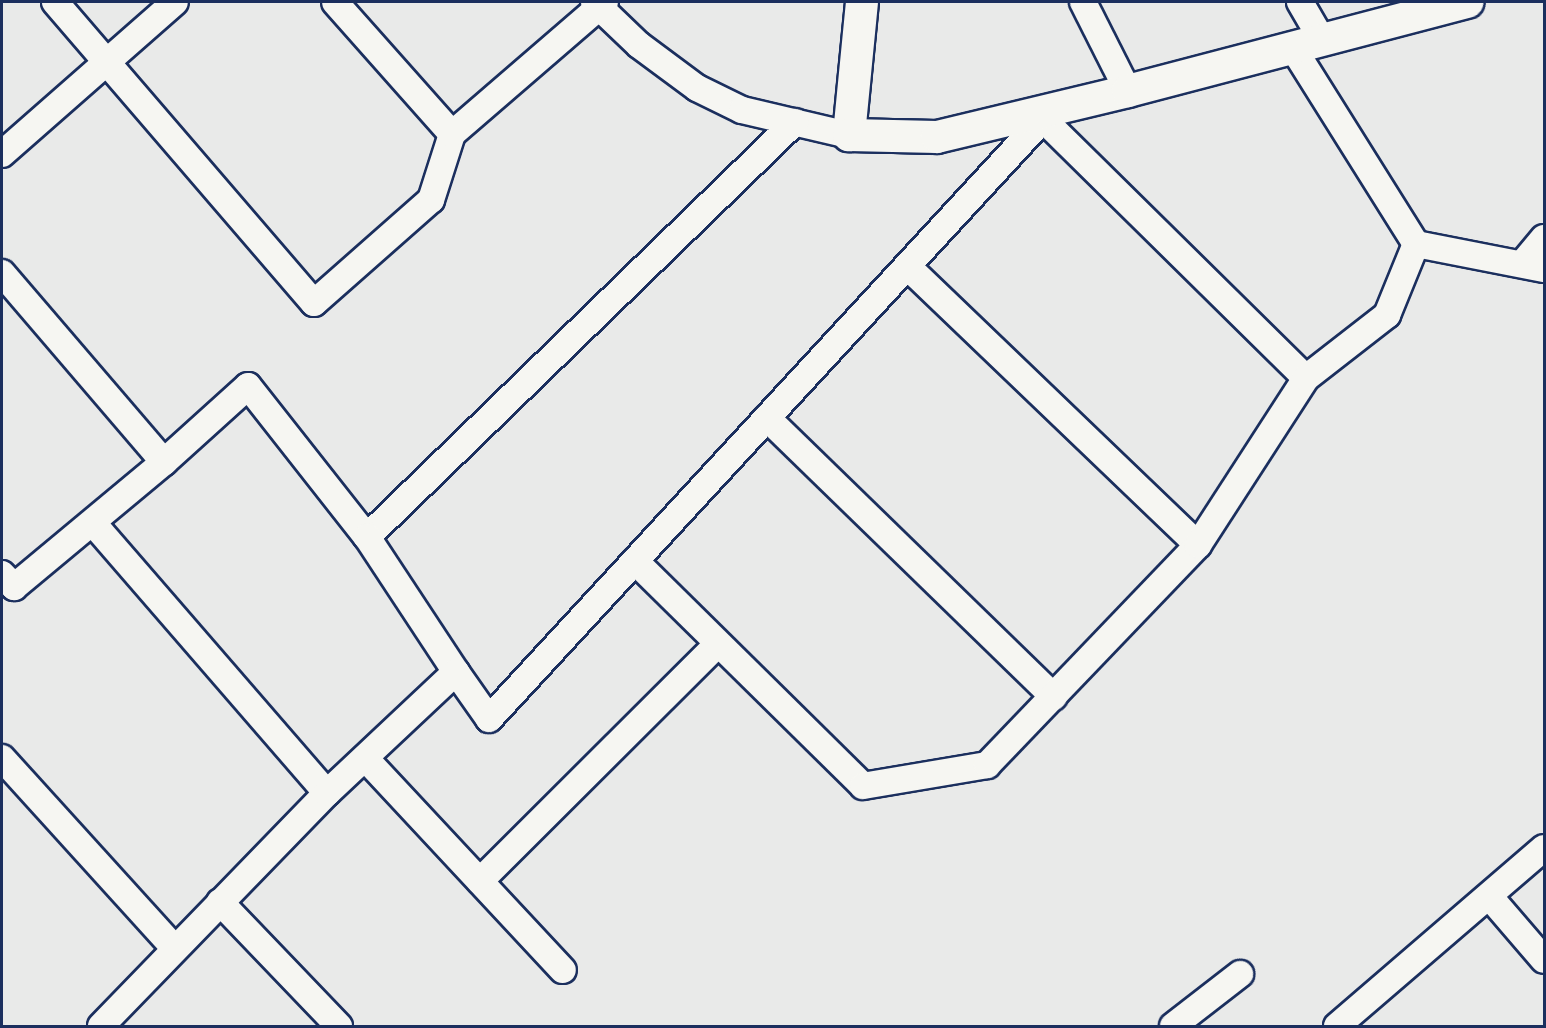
<!DOCTYPE html>
<style>
body{margin:0}
#map{position:relative;width:1546px;height:1028px;overflow:hidden;background:#e9eae9;font-family:Caveat,sans-serif}
div>[style]{position:absolute}
[style*='--x']{left:calc(var(--x)*1px);top:calc(var(--y)*1px);width:calc(var(--w)*1px);rotate:calc(var(--a)*1deg)}
.roads{filter:drop-shadow(2px 0 #1b2f5e) drop-shadow(-2px 0 #1b2f5e) drop-shadow(0 2px #1b2f5e) drop-shadow(0 -2px #1b2f5e)}
.minor>*{height:26px;margin:-13px;padding:0 13px;transform-origin:13px;border-radius:13px;background:#f6f6f2}
.tertiary>*{height:32px;margin:-16px;padding:0 16px;transform-origin:16px;border-radius:16px;background:#f6f6f2}
span{translate:-50% -50%;white-space:nowrap;text-align:center;line-height:1.15;-webkit-text-stroke:5px #f6f6f2;paint-order:stroke}
.frame{position:absolute;inset:0;border:3px solid #1b2f5e;pointer-events:none}
</style>
<div id="map">
<div class="roads">
<div class="minor">
<div style="--x:55;--y:2;--w:397;--a:49.3"></div>
<div style="--x:314;--y:303;--w:156;--a:-41.4"></div>
<div style="--x:431;--y:200;--w:69;--a:-72.3"></div>
<div style="--x:452;--y:134;--w:176;--a:-131.6"></div>
<div style="--x:594;--y:2;--w:62;--a:43.7"></div>
<div style="--x:639;--y:45;--w:72;--a:36.6"></div>
<div style="--x:697;--y:88;--w:50;--a:26.1"></div>
<div style="--x:742;--y:110;--w:110;--a:13.2"></div>
<div style="--x:1083;--y:2;--w:100;--a:63.2"></div>
<div style="--x:1300;--y:2;--w:44;--a:59.9"></div>
<div style="--x:1293;--y:48;--w:231;--a:57.9"></div>
<div style="--x:1416;--y:244;--w:130;--a:11.1"></div>
<div style="--x:1043;--y:119;--w:369;--a:44.6"></div>
<div style="--x:452;--y:134;--w:202;--a:-40.8"></div>
<div style="--x:2;--y:154;--w:230;--a:-41.3"></div>
<div style="--x:1522;--y:264;--w:34;--a:-50"></div>
<div style="--x:907;--y:266;--w:403;--a:43.8"></div>
<div style="--x:2;--y:273;--w:249;--a:49.4"></div>
<div style="--x:767;--y:418;--w:400;--a:44.2"></div>
<div style="--x:93;--y:523;--w:357;--a:49.1"></div>
<div style="--x:367;--y:537;--w:596;--a:-44.12"></div>
<div style="--x:635;--y:561;--w:320;--a:44.6"></div>
<div style="--x:863;--y:786;--w:126;--a:-9.6"></div>
<div style="--x:987;--y:765;--w:305;--a:-46.2"></div>
<div style="--x:1198;--y:545;--w:199;--a:-57.1"></div>
<div style="--x:1306;--y:378;--w:103;--a:-37.9"></div>
<div style="--x:1387;--y:315;--w:77;--a:-67.8"></div>
<div style="--x:2;--y:574;--w:18;--a:47"></div>
<div style="--x:14;--y:587;--w:195;--a:-39.8"></div>
<div style="--x:164;--y:462;--w:113;--a:-42.1"></div>
<div style="--x:248;--y:386;--w:192;--a:51.8"></div>
<div style="--x:367;--y:537;--w:162;--a:56.6"></div>
<div style="--x:2;--y:758;--w:256;--a:47.8"></div>
<div style="--x:365;--y:758;--w:290;--a:47"></div>
<div style="--x:480;--y:881;--w:336;--a:-44.9"></div>
<div style="--x:1489;--y:896;--w:84;--a:49.3"></div>
<div style="--x:220;--y:902;--w:172;--a:46.2"></div>
<div style="--x:101;--y:1026;--w:325;--a:-45.9"></div>
<div style="--x:327;--y:793;--w:177;--a:-43.2"></div>
<div style="--x:456;--y:672;--w:57;--a:54.9"></div>
<div style="--x:489;--y:719;--w:832;--a:-47.29"></div>
<div style="--x:1173;--y:1026;--w:85;--a:-37.8"></div>
<div style="--x:1337;--y:1026;--w:273;--a:-40.7"></div>
</div>
<div class="tertiary">
<div style="--x:862;--y:2;--w:134;--a:95.6"></div>
<div style="--x:849;--y:135;--w:88;--a:1.3"></div>
<div style="--x:937;--y:137;--w:196;--a:-13.5"></div>
<div style="--x:1128;--y:91;--w:351;--a:-14.7"></div>
</div>
</div>
<div class="frame"></div>
</div>
